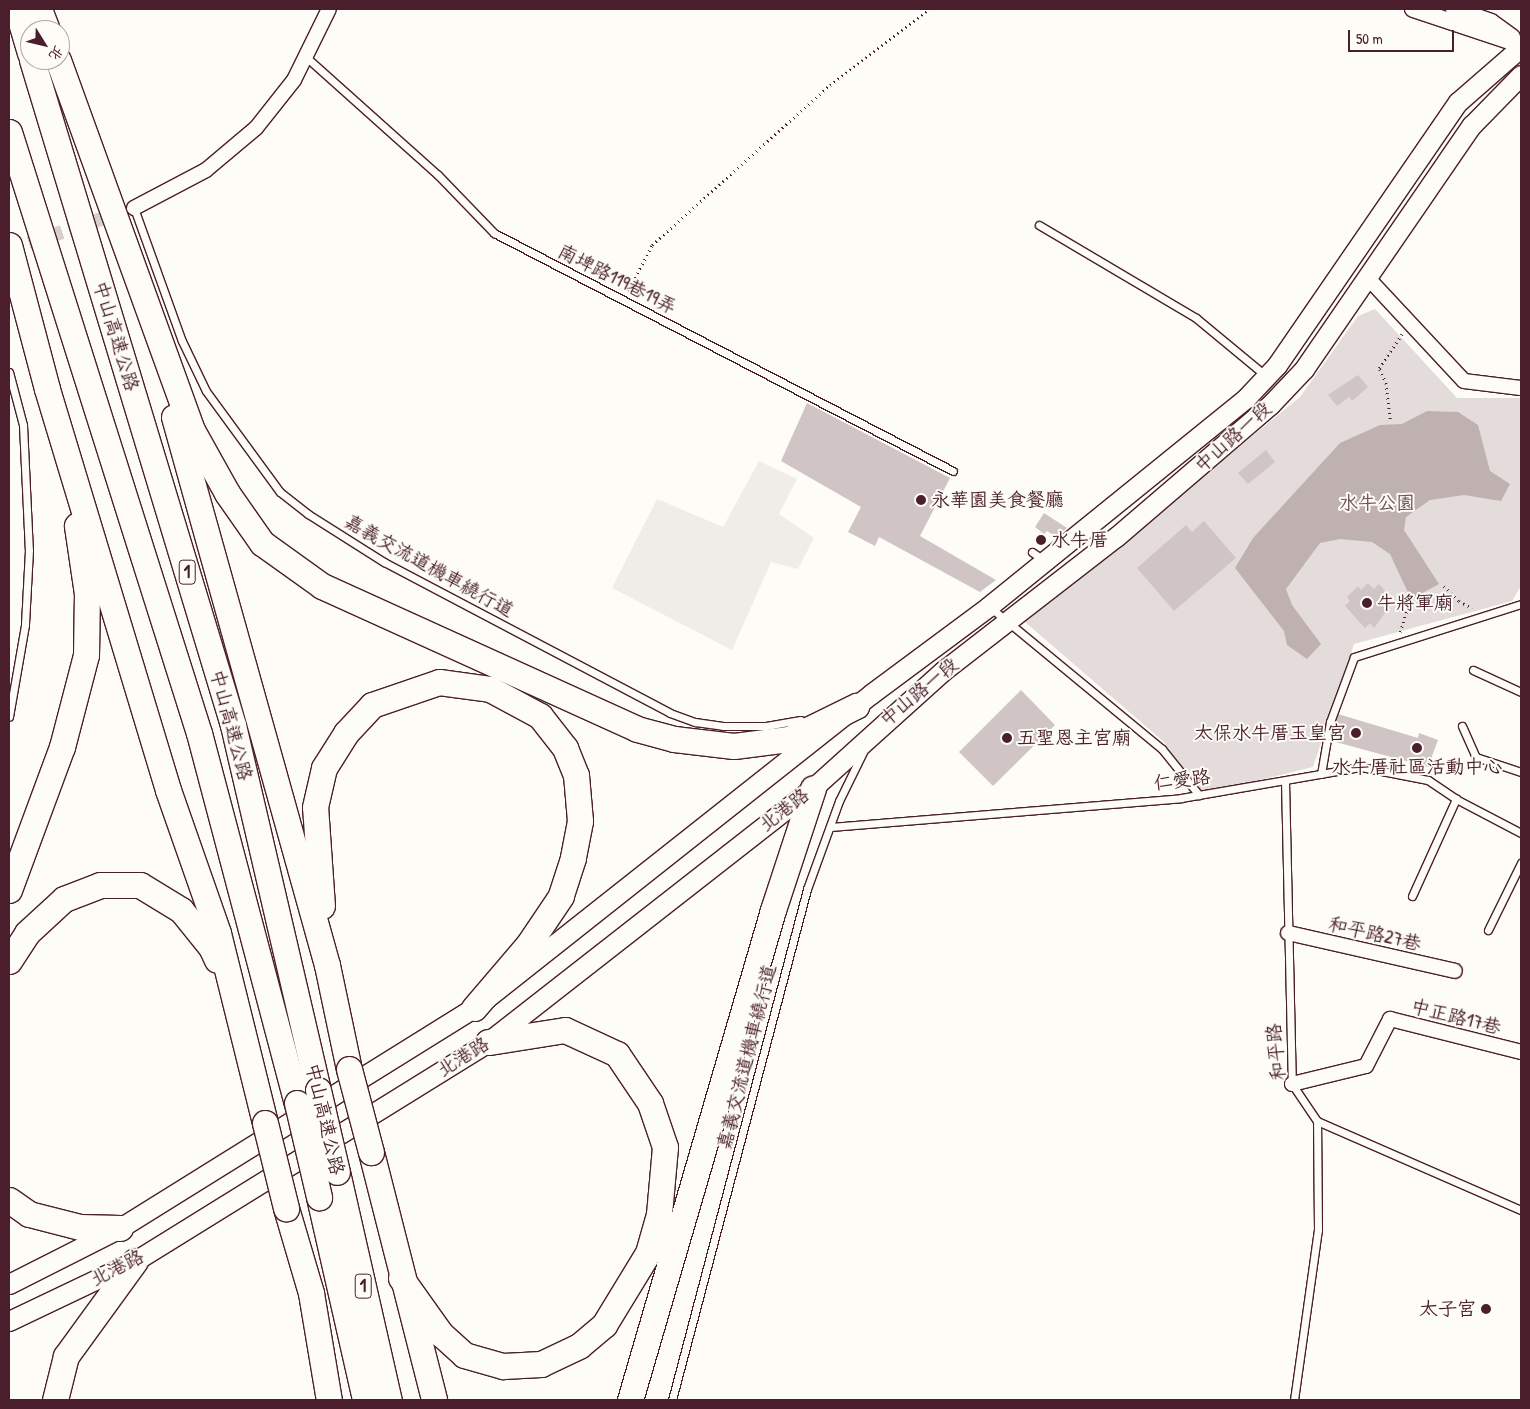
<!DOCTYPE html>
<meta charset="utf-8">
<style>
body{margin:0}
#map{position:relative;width:1530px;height:1409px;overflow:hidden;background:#fdfcf7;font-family:"Patrick Hand","LXGW WenKai TC",sans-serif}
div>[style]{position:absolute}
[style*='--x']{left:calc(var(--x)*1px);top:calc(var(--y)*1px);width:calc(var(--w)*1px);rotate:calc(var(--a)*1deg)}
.built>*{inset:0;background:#f0ece8}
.green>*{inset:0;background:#e3dcda}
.water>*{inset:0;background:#c0b1b1}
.building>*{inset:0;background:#d0c5c4}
.minor-tunnel>*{height:14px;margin-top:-7px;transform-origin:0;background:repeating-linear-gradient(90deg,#d9d0ce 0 14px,transparent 0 21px)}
.path>*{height:2.5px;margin-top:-1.25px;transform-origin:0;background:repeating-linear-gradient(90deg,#4a1f2b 0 1px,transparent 0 5px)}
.roads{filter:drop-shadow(1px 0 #4a1f2b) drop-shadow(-1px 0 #4a1f2b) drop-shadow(0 1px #4a1f2b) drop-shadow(0 -1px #4a1f2b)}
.service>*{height:7px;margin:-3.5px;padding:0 3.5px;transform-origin:3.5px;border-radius:3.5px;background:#fdfcf7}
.minor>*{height:14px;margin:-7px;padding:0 7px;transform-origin:7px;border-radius:7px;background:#fdfcf7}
.tertiary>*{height:16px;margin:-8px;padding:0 8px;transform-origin:8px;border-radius:8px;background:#fdfcf7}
.secondary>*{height:19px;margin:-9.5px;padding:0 9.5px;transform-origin:9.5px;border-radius:9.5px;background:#fdfcf7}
.motorway>*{height:25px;margin:-12.5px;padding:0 12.5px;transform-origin:12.5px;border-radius:12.5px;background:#fdfcf7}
.bridges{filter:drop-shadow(1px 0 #4a1f2b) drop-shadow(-1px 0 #4a1f2b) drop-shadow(0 1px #4a1f2b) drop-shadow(0 -1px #4a1f2b)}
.motorway-bridge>*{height:25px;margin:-12.5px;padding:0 12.5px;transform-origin:12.5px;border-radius:12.5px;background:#fdfcf7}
.dots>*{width:14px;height:14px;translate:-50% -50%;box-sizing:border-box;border:2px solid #fdfcf7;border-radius:50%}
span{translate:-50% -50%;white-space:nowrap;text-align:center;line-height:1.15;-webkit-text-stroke:4px #fdfcf7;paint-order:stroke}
.shield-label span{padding:1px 4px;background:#fdfcf7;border:1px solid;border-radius:4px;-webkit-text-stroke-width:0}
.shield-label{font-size:18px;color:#4a1f2b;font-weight:700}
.street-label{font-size:19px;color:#4a1f2b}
.poi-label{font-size:19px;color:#4a1f2b}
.left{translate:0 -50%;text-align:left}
.right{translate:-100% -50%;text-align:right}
.park-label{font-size:19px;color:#704e57}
.frame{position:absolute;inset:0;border:10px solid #4a1f2b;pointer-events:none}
.north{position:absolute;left:20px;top:20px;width:50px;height:50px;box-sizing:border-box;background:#fdfcf7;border:1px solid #b5a4a5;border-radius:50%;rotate:126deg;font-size:14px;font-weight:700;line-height:20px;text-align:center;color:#4a1f2b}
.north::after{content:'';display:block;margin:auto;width:18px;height:22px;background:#4a1f2b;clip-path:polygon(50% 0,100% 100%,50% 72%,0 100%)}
.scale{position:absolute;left:1348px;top:30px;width:106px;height:22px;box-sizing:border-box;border:2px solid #4a1f2b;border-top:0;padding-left:6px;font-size:15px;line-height:18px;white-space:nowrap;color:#4a1f2b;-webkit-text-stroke:4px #fdfcf7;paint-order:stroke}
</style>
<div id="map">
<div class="built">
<div style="clip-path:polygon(759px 461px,797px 479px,779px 514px,814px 538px,798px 569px,771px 562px,732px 650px,612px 588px,657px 499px,723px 527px)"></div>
</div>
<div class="green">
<div style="clip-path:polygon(1375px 309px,1457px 398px,1521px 398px,1521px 586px,1512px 601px,1354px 644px,1313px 767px,1199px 795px,1164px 742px,1025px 622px,1300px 397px,1358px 316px)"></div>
</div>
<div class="water">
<div style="clip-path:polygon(1427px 411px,1458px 412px,1478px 425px,1490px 471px,1510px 484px,1501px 501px,1464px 495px,1430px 500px,1406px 517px,1404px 530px,1439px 584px,1411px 599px,1390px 554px,1372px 542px,1340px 539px,1320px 543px,1286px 589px,1292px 605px,1321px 644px,1307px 659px,1287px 645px,1284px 631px,1235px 568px,1253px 538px,1340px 443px,1380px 425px,1402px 424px)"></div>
</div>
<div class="building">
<div style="clip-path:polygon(1358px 375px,1368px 387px,1352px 401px,1349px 397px,1337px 406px,1328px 395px)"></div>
<div style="clip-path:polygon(807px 403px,950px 478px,920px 536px,996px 580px,980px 592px,879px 537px,875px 546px,848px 532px,861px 507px,781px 461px)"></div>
<div style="clip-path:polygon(1266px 450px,1275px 462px,1248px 484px,1238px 473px)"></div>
<div style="clip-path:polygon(1044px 513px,1067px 528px,1056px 537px,1047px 531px,1044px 534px,1035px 527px)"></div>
<div style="clip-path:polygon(1204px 521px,1236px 558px,1174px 611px,1137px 568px,1186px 525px,1192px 532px)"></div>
<div style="clip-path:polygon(1368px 583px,1374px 589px,1379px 584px,1387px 593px,1382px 598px,1390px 606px,1374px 628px,1370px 623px,1365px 628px,1345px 606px,1350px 601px,1347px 597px,1358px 586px,1361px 590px)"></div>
<div style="clip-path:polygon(1021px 690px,1055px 725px,993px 786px,959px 752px)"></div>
<div style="clip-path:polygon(1338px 714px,1418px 738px,1419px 733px,1438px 740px,1428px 767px,1332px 741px)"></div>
</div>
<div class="minor-tunnel">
<div style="--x:9;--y:250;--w:132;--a:-18.6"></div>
</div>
<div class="path">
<div style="--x:628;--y:291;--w:52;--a:-62.4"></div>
<div style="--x:652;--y:245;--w:239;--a:-42"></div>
<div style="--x:830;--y:85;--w:125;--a:-37.5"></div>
<div style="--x:1390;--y:419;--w:35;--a:-97"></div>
<div style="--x:1386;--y:384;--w:17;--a:-114"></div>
<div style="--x:1379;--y:368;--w:41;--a:-55.9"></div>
<div style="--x:1444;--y:586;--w:21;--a:45"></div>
<div style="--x:1459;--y:601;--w:15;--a:28"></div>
<div style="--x:1400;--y:632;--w:28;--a:-73"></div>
</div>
<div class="roads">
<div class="service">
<div style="--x:306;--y:57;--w:177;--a:41.8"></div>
<div style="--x:438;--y:175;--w:81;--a:46"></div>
<div style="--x:494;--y:233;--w:517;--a:27.41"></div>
<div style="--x:134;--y:208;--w:141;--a:70.2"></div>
<div style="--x:182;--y:341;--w:55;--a:64.4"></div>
<div style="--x:206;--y:391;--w:125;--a:53.8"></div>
<div style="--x:280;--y:492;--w:36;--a:38"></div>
<div style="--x:308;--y:514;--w:90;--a:32.3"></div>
<div style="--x:384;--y:562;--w:323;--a:27.8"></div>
<div style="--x:670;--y:713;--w:27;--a:20"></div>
<div style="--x:695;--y:722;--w:28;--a:8"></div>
<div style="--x:723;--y:726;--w:43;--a:0"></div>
<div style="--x:766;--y:726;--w:35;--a:-10"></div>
<div style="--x:1039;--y:225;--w:182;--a:30.6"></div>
<div style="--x:1196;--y:318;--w:91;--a:39.6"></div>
<div style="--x:9;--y:372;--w:55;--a:75.2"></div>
<div style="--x:23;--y:425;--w:125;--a:87.3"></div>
<div style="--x:29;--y:550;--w:75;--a:93.1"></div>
<div style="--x:25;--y:625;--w:93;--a:99.9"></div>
<div style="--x:1032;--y:552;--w:14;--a:34"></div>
<div style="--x:991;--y:608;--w:222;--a:39.5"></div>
<div style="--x:1162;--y:749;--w:59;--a:51.2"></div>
<div style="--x:1473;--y:670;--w:53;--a:24.6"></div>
<div style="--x:1462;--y:726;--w:34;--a:66"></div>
<div style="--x:1476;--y:757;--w:47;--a:18.4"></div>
<div style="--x:1321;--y:774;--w:53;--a:-80.2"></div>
<div style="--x:1330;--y:722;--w:69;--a:-69.7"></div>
<div style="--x:1354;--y:657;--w:175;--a:-17.6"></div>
<div style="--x:1285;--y:781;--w:303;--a:88.7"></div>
<div style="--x:1292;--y:1084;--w:45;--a:56"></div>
<div style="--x:1317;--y:1121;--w:223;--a:23.6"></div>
<div style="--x:831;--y:827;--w:351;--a:-4.7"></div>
<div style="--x:1181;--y:798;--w:183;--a:-9.8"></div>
<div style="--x:1361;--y:767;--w:68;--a:11"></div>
<div style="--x:1428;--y:780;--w:34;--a:34"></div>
<div style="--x:1456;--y:799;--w:73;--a:27.6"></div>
<div style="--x:1412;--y:896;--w:107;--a:-65.6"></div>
<div style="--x:1488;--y:930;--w:75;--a:-63.8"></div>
<div style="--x:672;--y:1400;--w:529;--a:-75.2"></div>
<div style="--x:807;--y:889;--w:94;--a:-70"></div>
<div style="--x:839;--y:801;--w:55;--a:-63.9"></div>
<div style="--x:1294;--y:1400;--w:172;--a:-82"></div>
<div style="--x:1318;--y:1230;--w:109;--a:-90.5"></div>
</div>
<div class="minor">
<div style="--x:134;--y:208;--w:81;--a:-27.8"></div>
<div style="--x:206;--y:170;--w:65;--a:-40"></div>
<div style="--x:256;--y:128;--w:61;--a:-51.6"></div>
<div style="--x:294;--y:80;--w:79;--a:-63.8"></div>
<div style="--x:1367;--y:277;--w:142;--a:47"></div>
<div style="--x:1464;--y:381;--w:57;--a:7"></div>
<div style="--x:1288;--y:933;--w:171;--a:12.8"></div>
<div style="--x:1292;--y:1084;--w:76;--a:-13.7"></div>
<div style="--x:1366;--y:1066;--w:53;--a:-62.9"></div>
<div style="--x:1390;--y:1019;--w:135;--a:14.1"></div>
</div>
<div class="tertiary">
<div style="--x:1413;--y:9;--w:114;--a:18.4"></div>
<div style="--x:1454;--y:9;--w:39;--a:19"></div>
<div style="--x:1491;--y:22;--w:26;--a:36"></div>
</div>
<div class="secondary">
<div style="--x:9;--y:1284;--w:124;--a:-26.8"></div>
<div style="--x:120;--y:1228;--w:417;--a:-31.9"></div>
<div style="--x:474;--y:1008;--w:506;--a:-38.34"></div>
<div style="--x:871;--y:694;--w:146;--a:-36.6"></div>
<div style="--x:988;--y:607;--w:332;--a:-39"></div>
<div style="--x:1246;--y:398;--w:45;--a:-46.8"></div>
<div style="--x:1277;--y:365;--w:319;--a:-55.5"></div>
<div style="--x:1458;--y:102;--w:84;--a:-41.1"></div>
<div style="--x:9;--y:1321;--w:140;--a:-25.5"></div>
<div style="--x:135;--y:1261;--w:415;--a:-31.8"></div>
<div style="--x:488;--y:1042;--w:412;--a:-38"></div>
<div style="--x:813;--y:788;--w:175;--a:-42"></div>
<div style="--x:943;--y:671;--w:219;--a:-37.8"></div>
<div style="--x:1116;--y:537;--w:203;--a:-40.6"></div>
<div style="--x:1270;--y:405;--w:50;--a:-46.6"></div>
<div style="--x:1304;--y:369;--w:296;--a:-55.5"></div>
<div style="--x:1472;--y:125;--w:70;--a:-45.6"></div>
</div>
<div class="motorway">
<div style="--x:17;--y:9;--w:46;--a:73.5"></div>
<div style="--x:39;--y:9;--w:22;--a:69"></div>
<div style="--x:32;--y:60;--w:695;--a:73.18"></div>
<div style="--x:233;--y:725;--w:375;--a:76.9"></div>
<div style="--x:58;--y:60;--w:394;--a:70.1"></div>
<div style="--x:192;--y:430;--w:72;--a:60.9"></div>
<div style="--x:227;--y:493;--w:61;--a:55"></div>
<div style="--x:262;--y:543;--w:74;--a:35.6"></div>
<div style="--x:322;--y:586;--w:346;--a:24.4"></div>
<div style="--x:637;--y:729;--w:38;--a:15"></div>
<div style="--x:674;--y:739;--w:60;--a:6.7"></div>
<div style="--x:734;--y:746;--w:55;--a:-7.3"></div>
<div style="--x:789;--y:739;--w:75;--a:-26.2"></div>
<div style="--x:9;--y:132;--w:630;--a:72.46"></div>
<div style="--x:199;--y:733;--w:383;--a:75.2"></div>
<div style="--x:9;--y:245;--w:149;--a:75.2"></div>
<div style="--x:47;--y:389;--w:419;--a:73.2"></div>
<div style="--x:168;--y:790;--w:151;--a:70.7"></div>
<div style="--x:218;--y:933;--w:196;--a:76.1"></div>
<div style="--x:174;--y:417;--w:569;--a:74.4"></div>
<div style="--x:327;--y:965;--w:106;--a:78.1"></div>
<div style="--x:9;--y:890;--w:153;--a:-69.7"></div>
<div style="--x:62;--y:747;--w:95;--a:-75.4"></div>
<div style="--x:86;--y:655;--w:61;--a:-89.1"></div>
<div style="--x:87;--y:594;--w:69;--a:-98.4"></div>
<div style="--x:322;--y:906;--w:99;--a:-94"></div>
<div style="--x:315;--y:807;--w:40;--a:-77"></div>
<div style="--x:324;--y:768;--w:41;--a:-57.8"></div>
<div style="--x:346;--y:733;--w:38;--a:-47"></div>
<div style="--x:372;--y:705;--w:71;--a:-18.9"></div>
<div style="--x:439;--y:682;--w:51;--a:7.8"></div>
<div style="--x:490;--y:689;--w:57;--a:28.4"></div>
<div style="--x:540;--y:716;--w:41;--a:52"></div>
<div style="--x:565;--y:748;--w:29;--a:68"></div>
<div style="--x:576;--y:775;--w:46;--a:85"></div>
<div style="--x:580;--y:821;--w:38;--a:101"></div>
<div style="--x:573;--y:858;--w:40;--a:108"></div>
<div style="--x:561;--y:896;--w:59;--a:124"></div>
<div style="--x:528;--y:945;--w:83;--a:130.6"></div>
<div style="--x:9;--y:961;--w:33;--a:-57"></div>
<div style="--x:27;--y:933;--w:50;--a:-42.6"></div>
<div style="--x:64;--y:899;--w:39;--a:-21"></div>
<div style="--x:100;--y:885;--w:40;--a:0"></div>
<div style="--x:140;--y:885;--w:48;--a:31.4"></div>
<div style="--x:181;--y:910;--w:48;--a:51"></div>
<div style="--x:211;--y:947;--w:14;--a:65"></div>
<div style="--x:371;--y:1152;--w:256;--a:75.7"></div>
<div style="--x:337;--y:1172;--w:234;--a:77.2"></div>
<div style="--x:319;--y:1197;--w:208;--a:77.2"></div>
<div style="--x:9;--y:1200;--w:24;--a:35"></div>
<div style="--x:29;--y:1214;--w:53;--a:14.3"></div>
<div style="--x:80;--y:1227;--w:40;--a:1.4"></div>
<div style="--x:286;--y:1208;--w:89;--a:73.6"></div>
<div style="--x:311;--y:1293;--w:109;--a:80.5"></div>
<div style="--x:401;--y:1278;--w:69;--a:54.5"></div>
<div style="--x:441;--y:1334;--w:31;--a:42"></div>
<div style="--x:464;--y:1355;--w:41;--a:15.8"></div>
<div style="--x:503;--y:1366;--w:38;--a:-3"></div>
<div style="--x:541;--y:1364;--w:42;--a:-25.3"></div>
<div style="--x:579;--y:1346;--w:33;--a:-40"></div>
<div style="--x:604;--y:1325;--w:84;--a:-58.6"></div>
<div style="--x:648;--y:1253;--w:41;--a:-74.2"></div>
<div style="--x:659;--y:1214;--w:67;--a:-84.9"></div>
<div style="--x:665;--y:1147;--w:46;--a:-108.8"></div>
<div style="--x:650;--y:1103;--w:59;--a:-124"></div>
<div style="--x:617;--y:1054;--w:57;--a:-155.2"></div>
<div style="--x:565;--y:1030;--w:78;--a:171.1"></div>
<div style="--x:55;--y:1400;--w:45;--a:-76"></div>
<div style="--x:66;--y:1356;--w:117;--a:-54"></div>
<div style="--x:630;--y:1400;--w:510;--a:-73.73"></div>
<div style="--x:773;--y:910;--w:128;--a:-71.8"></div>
</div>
</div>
<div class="bridges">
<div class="motorway-bridge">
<div style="--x:349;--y:1069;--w:86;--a:75.2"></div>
<div style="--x:318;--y:1090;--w:84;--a:77"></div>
<div style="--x:297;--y:1103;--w:97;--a:76.8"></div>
<div style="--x:265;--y:1123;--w:88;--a:76.1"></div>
</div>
</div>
<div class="dots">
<div style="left:921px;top:500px;background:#4a1f2b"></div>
<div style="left:1041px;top:540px;background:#4a1f2b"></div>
<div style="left:1367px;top:603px;background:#4a1f2b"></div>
<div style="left:1356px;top:733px;background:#4a1f2b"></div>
<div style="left:1007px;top:738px;background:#4a1f2b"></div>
<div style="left:1417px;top:748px;background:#4a1f2b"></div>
<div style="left:1486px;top:1309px;background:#4a1f2b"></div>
</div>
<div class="shield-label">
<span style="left:187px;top:572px">1</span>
<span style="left:363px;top:1286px">1</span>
</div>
<div class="street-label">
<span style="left:617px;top:279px;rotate:27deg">南埤路119巷19弄</span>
<span style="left:116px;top:336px;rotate:73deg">中山高速公路</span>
<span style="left:1233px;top:437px;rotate:-42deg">中山路一段</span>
<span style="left:429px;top:566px;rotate:29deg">嘉義交流道機車繞行道</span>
<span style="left:919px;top:692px;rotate:-40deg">中山路一段</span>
<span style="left:231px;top:725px;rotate:75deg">中山高速公路</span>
<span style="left:1182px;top:780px;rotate:-7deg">仁愛路</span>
<span style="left:784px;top:810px;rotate:-38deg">北港路</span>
<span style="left:1375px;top:934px;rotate:13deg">和平路27巷</span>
<span style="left:1456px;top:1017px;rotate:14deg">中正路17巷</span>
<span style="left:1276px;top:1052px;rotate:-95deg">和平路</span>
<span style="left:463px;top:1057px;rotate:-32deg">北港路</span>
<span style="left:747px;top:1057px;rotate:-76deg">嘉義交流道機車繞行道</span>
<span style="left:325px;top:1119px;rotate:77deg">中山高速公路</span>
<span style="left:117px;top:1268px;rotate:-27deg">北港路</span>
</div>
<div class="poi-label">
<span class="left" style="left:931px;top:500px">永華園美食餐廳</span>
<span class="left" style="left:1051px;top:540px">水牛厝</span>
<span class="left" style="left:1377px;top:603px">牛將軍廟</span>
<span class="right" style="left:1346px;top:733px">太保水牛厝玉皇宮</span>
<span class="left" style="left:1017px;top:738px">五聖恩主宮廟</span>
<span style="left:1417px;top:767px">水牛厝社區活動中心</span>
<span class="right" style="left:1476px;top:1309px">太子宮</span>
</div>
<div class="park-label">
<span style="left:1377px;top:503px">水牛公園</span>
</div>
<div class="frame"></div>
<div class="north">北</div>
<div class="scale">50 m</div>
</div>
